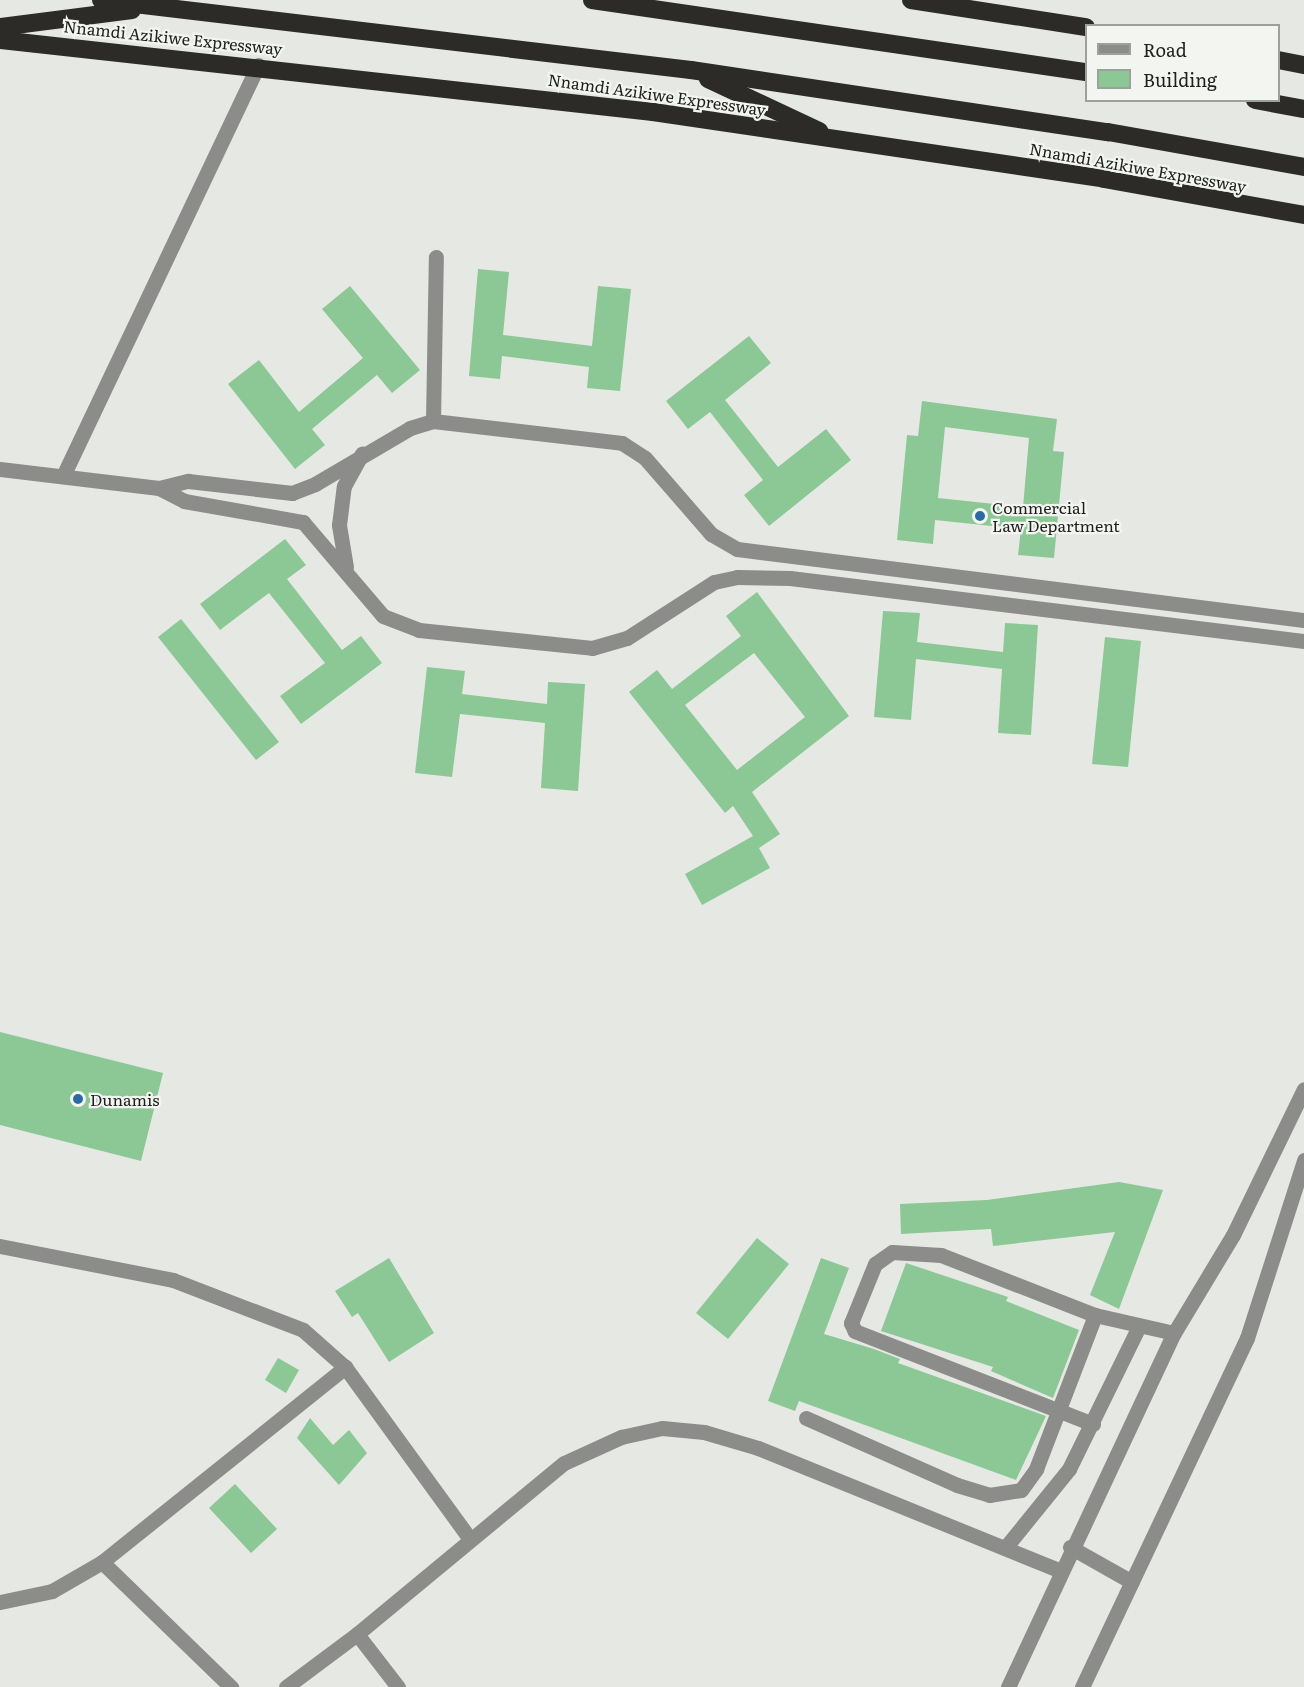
<!DOCTYPE html>
<style>
body{margin:0}
#map{position:relative;width:1304px;height:1687px;overflow:hidden;background:#e6e8e3;font-family:Literata,serif}
div>[style]{position:absolute}
[style*='--x']{left:calc(var(--x)*1px);top:calc(var(--y)*1px);width:calc(var(--w)*1px);rotate:calc(var(--a)*1deg)}
.building>*{inset:0;background:#8bc896}
.minor>*{height:15px;margin:-7.5px;padding:0 7.5px;transform-origin:7.5px;border-radius:7.5px;background:#8c8c8a}
.highway>*{height:18px;margin:-9px;padding:0 9px;transform-origin:9px;border-radius:9px;background:#2c2b28}
.dots>*{width:16px;height:16px;translate:-50% -50%;box-sizing:border-box;border:3px solid #f3f5f1;border-radius:50%}
span{translate:-50% -50%;white-space:nowrap;text-align:center;line-height:1.15;-webkit-text-stroke:4.5px #f3f5f1;paint-order:stroke}
.street-label{font-size:16px;color:#1f201e}
.poi-label{font-size:16px;color:#1f201e}
.left{translate:0 -50%;text-align:left}
.legend{position:absolute;left:1085px;top:24px;width:195px;height:78px;box-sizing:border-box;background:#f3f5f1;border:2px solid #9ea09d;margin:0;padding:8px 10px;list-style:none;font-size:18px;color:#1f201e}
.legend li{display:flex;align-items:center;gap:12px;height:30px}
.legend b{width:30px;border:2px solid #9ea09d}
</style>
<div id="map">
<div class="building">
<div style="clip-path:polygon(478px 269px,509px 272px,503px 335px,592px 346px,598px 286px,631px 289px,620px 391px,587px 388px,589px 367px,502px 356px,500px 379px,469px 376px)"></div>
<div style="clip-path:polygon(350px 286px,420px 370px,392px 393px,377px 375px,312px 429px,325px 445px,295px 469px,228px 384px,259px 360px,299px 412px,363px 358px,322px 309px)"></div>
<div style="clip-path:polygon(749px 336px,771px 363px,725px 400px,778px 467px,826px 429px,851px 460px,769px 526px,744px 495px,763px 480px,710px 412px,688px 429px,666px 401px)"></div>
<div style="clip-path:polygon(evenodd,922px 401px,1057px 419px,1053px 451px,1064px 452px,1054px 558px,1018px 555px,1021px 529px,935px 520px,933px 544px,897px 540px,907px 435px,918px 436px,922px 401px,945px 427px,1029px 438px,1023px 507px,938px 498px,945px 427px)"></div>
<div style="clip-path:polygon(285px 539px,306px 565px,287px 579px,342px 650px,361px 636px,382px 663px,301px 724px,280px 696px,325px 663px,269px 593px,220px 630px,200px 604px)"></div>
<div style="clip-path:polygon(evenodd,757px 592px,849px 716px,752px 792px,780px 834px,759px 848px,770px 868px,702px 905px,685px 874px,753px 836px,733px 806px,725px 813px,629px 692px,657px 670px,672px 689px,741px 636px,726px 616px,757px 592px,754px 653px,805px 717px,737px 770px,685px 705px,754px 653px)"></div>
<div style="clip-path:polygon(883px 611px,920px 613px,917px 642px,1003px 652px,1005px 623px,1038px 625px,1031px 735px,998px 733px,1002px 669px,916px 659px,911px 720px,874px 717px)"></div>
<div style="clip-path:polygon(181px 619px,279px 742px,256px 760px,158px 637px)"></div>
<div style="clip-path:polygon(1105px 637px,1141px 641px,1128px 767px,1092px 764px)"></div>
<div style="clip-path:polygon(427px 667px,465px 671px,462px 694px,547px 704px,548px 682px,585px 684px,578px 791px,541px 788px,545px 723px,460px 714px,452px 777px,415px 773px)"></div>
<div style="clip-path:polygon(0 1032px,163px 1073px,141px 1161px,0 1125px)"></div>
<div style="clip-path:polygon(1119px 1182px,1163px 1190px,1119px 1309px,1090px 1295px,1115px 1232px,993px 1246px,991px 1229px,901px 1234px,900px 1204px,987px 1200px)"></div>
<div style="clip-path:polygon(757px 1238px,789px 1264px,728px 1339px,696px 1313px)"></div>
<div style="clip-path:polygon(389px 1258px,434px 1333px,389px 1362px,358px 1313px,352px 1317px,335px 1291px)"></div>
<div style="clip-path:polygon(821px 1258px,849px 1268px,824px 1334px,874px 1349px,900px 1359px,898px 1363px,1046px 1416px,1016px 1480px,799px 1401px,795px 1411px,768px 1401px)"></div>
<div style="clip-path:polygon(906px 1263px,1008px 1297px,1006px 1301px,1079px 1330px,1053px 1398px,991px 1371px,993px 1367px,881px 1331px)"></div>
<div style="clip-path:polygon(278px 1358px,299px 1370px,286px 1393px,265px 1380px)"></div>
<div style="clip-path:polygon(310px 1418px,333px 1445px,349px 1430px,367px 1453px,339px 1485px,297px 1438px)"></div>
<div style="clip-path:polygon(235px 1484px,277px 1529px,251px 1553px,209px 1508px)"></div>
</div>
<div class="minor">
<div style="--x:433;--y:421;--w:164;--a:-89"></div>
<div style="--x:0;--y:469;--w:160;--a:6.8"></div>
<div style="--x:159;--y:488;--w:30;--a:-14"></div>
<div style="--x:188;--y:481;--w:105;--a:6.6"></div>
<div style="--x:292;--y:493;--w:25;--a:-21"></div>
<div style="--x:315;--y:484;--w:110;--a:-30.5"></div>
<div style="--x:410;--y:428;--w:24;--a:-17"></div>
<div style="--x:433;--y:421;--w:190;--a:6.6"></div>
<div style="--x:622;--y:443;--w:27;--a:33"></div>
<div style="--x:645;--y:458;--w:101;--a:49"></div>
<div style="--x:711;--y:534;--w:30;--a:30"></div>
<div style="--x:737;--y:549;--w:571;--a:7.14"></div>
<div style="--x:63;--y:476;--w:455;--a:-64.6"></div>
<div style="--x:159;--y:488;--w:28;--a:27"></div>
<div style="--x:184;--y:501;--w:121;--a:10"></div>
<div style="--x:303;--y:522;--w:123;--a:49.6"></div>
<div style="--x:383;--y:616;--w:39;--a:21"></div>
<div style="--x:419;--y:630;--w:174;--a:5.9"></div>
<div style="--x:592;--y:648;--w:36;--a:-16"></div>
<div style="--x:627;--y:638;--w:103;--a:-32.8"></div>
<div style="--x:714;--y:582;--w:24;--a:-12"></div>
<div style="--x:737;--y:577;--w:53;--a:1.1"></div>
<div style="--x:790;--y:578;--w:518;--a:6.99"></div>
<div style="--x:346;--y:567;--w:43;--a:-99.5"></div>
<div style="--x:339;--y:525;--w:39;--a:-83"></div>
<div style="--x:344;--y:486;--w:37;--a:-61"></div>
<div style="--x:0;--y:1246;--w:176;--a:11.1"></div>
<div style="--x:173;--y:1280;--w:139;--a:21"></div>
<div style="--x:303;--y:1330;--w:56;--a:41.4"></div>
<div style="--x:345;--y:1367;--w:213;--a:54"></div>
<div style="--x:806;--y:1418;--w:165;--a:23.9"></div>
<div style="--x:957;--y:1485;--w:34;--a:17"></div>
<div style="--x:989;--y:1495;--w:32;--a:-9"></div>
<div style="--x:1021;--y:1490;--w:26;--a:-54"></div>
<div style="--x:1036;--y:1469;--w:165;--a:-69"></div>
<div style="--x:1093;--y:1424;--w:256;--a:-158.7"></div>
<div style="--x:855;--y:1331;--w:9;--a:-117"></div>
<div style="--x:851;--y:1323;--w:64;--a:-67.9"></div>
<div style="--x:875;--y:1264;--w:21;--a:-35"></div>
<div style="--x:892;--y:1252;--w:49;--a:3.5"></div>
<div style="--x:941;--y:1255;--w:165;--a:21.3"></div>
<div style="--x:1095;--y:1315;--w:81;--a:12.8"></div>
<div style="--x:1070;--y:1547;--w:71;--a:29.4"></div>
<div style="--x:1005;--y:1548;--w:102;--a:-51"></div>
<div style="--x:1069;--y:1469;--w:159;--a:-63.9"></div>
<div style="--x:102;--y:1562;--w:180;--a:44.1"></div>
<div style="--x:0;--y:1602;--w:53;--a:-11.9"></div>
<div style="--x:52;--y:1591;--w:58;--a:-30.1"></div>
<div style="--x:102;--y:1562;--w:312;--a:-38.7"></div>
<div style="--x:357;--y:1634;--w:268;--a:-39.6"></div>
<div style="--x:564;--y:1463;--w:63;--a:-24.5"></div>
<div style="--x:621;--y:1437;--w:42;--a:-12.4"></div>
<div style="--x:662;--y:1428;--w:42;--a:5.4"></div>
<div style="--x:704;--y:1432;--w:56;--a:16.5"></div>
<div style="--x:758;--y:1448;--w:325;--a:22.1"></div>
<div style="--x:286;--y:1687;--w:89;--a:-36.7"></div>
<div style="--x:357;--y:1634;--w:67;--a:52.3"></div>
<div style="--x:1008;--y:1687;--w:391;--a:-64.9"></div>
<div style="--x:1174;--y:1333;--w:114;--a:-59"></div>
<div style="--x:1233;--y:1235;--w:162;--a:-64.1"></div>
<div style="--x:1082;--y:1687;--w:386;--a:-64.7"></div>
<div style="--x:1247;--y:1338;--w:187;--a:-72.2"></div>
</div>
<div class="highway">
<div style="--x:101;--y:0;--w:594;--a:6.77"></div>
<div style="--x:691;--y:70;--w:422;--a:8.5"></div>
<div style="--x:1108;--y:132;--w:199;--a:10.1"></div>
<div style="--x:592;--y:0;--w:499;--a:8.3"></div>
<div style="--x:911;--y:0;--w:177;--a:8.8"></div>
<div style="--x:0;--y:27;--w:133;--a:-7.3"></div>
<div style="--x:0;--y:40;--w:657;--a:6.29"></div>
<div style="--x:653;--y:112;--w:456;--a:8.4"></div>
<div style="--x:1104;--y:179;--w:203;--a:10.2"></div>
<div style="--x:1278;--y:60;--w:26;--a:11"></div>
<div style="--x:708;--y:79;--w:123;--a:25.1"></div>
<div style="--x:1255;--y:100;--w:50;--a:10.4"></div>
</div>
<div class="dots">
<div style="left:980px;top:516px;background:#2a6ca1"></div>
<div style="left:78px;top:1099px;background:#2a6ca1"></div>
</div>
<div class="street-label">
<span style="left:173px;top:37px;rotate:6deg">Nnamdi Azikiwe Expressway</span>
<span style="left:657px;top:94px;rotate:8deg">Nnamdi Azikiwe Expressway</span>
<span style="left:1138px;top:167px;rotate:10deg">Nnamdi Azikiwe Expressway</span>
</div>
<div class="poi-label">
<span class="left" style="left:992px;top:516px">Commercial<br>Law Department</span>
<span class="left" style="left:90px;top:1099px">Dunamis</span>
</div>
<ul class="legend">
<li><b style="height:8px;background:#8c8c8a"></b>Road</li>
<li><b style="height:16px;background:#8bc896"></b>Building</li>
</ul>
</div>
